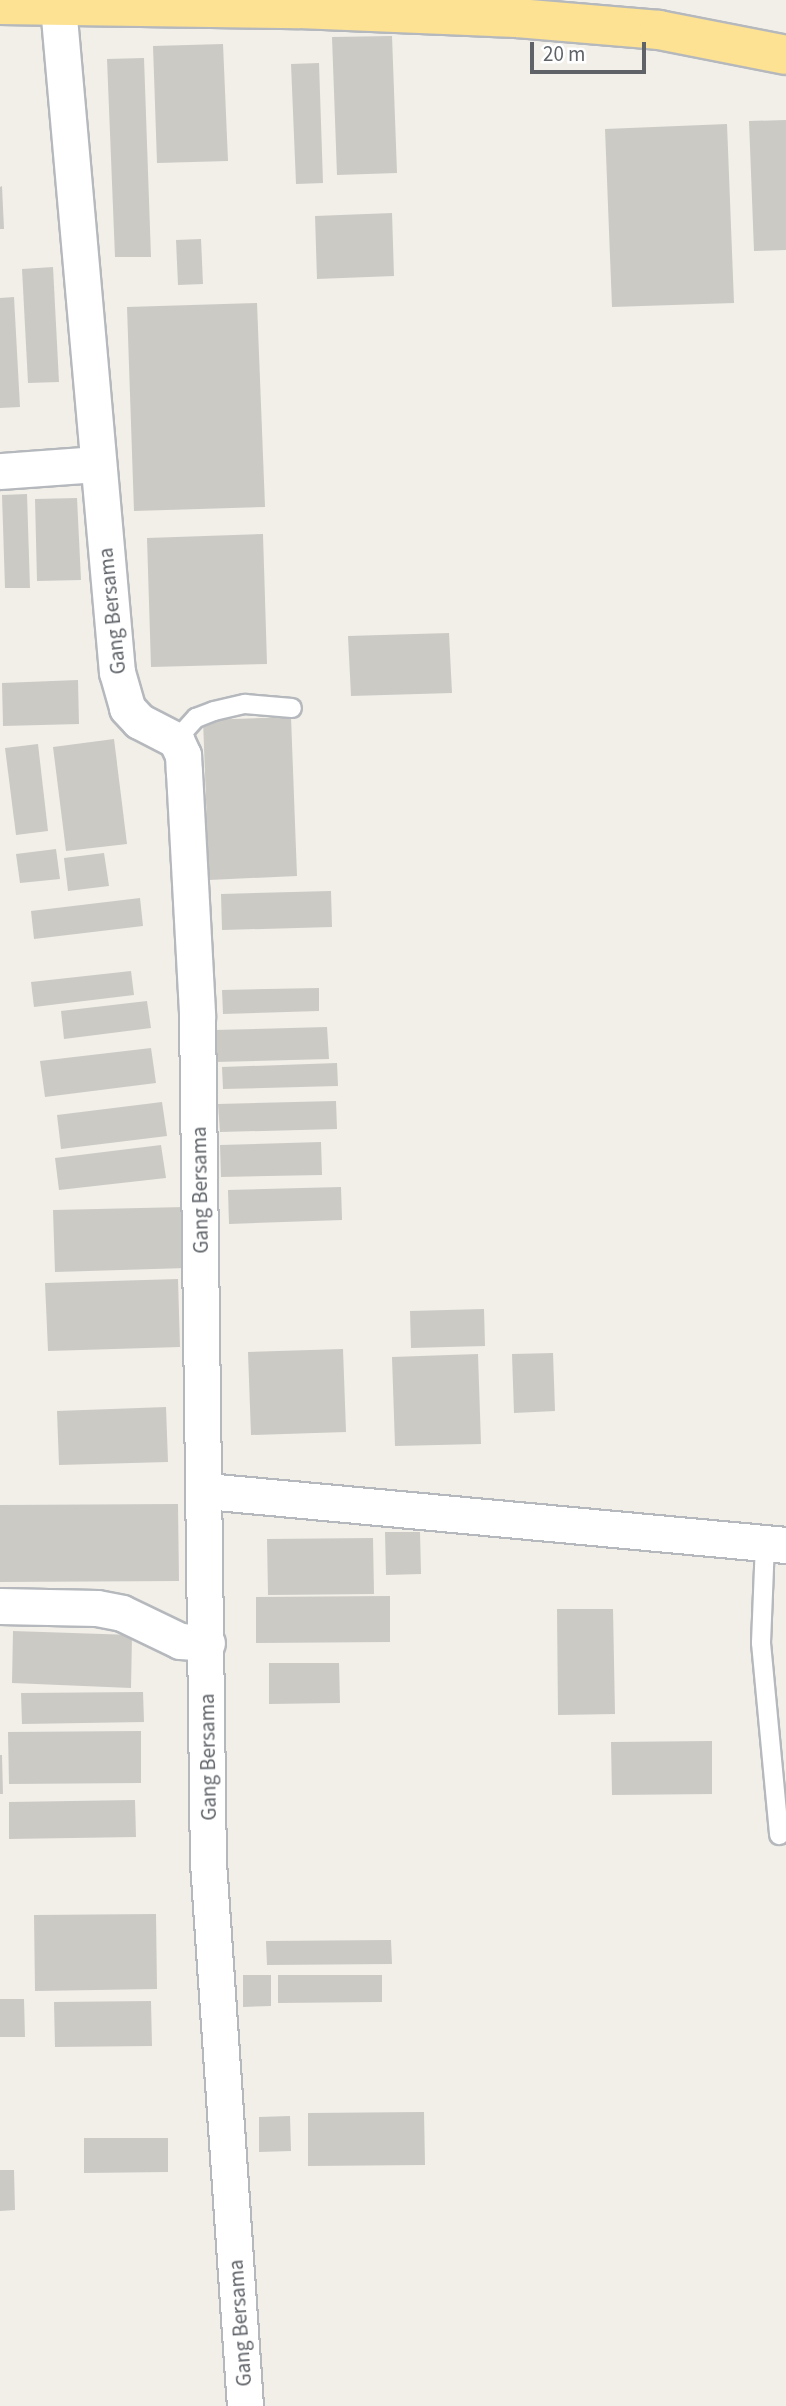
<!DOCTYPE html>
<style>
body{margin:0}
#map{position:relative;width:786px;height:2406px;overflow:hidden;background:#f1efe8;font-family:"Source Sans 3",sans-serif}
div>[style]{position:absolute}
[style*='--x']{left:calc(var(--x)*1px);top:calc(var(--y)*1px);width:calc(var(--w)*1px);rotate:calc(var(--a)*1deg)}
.building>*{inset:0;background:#cccac5}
.roads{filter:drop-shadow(2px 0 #b5b8bc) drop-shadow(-2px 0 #b5b8bc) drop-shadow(0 2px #b5b8bc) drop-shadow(0 -2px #b5b8bc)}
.lane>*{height:18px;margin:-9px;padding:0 9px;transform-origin:9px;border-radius:9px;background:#fff}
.street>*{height:35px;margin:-17.5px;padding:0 17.5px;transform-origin:17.5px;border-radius:17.5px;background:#fff}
.highway>*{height:38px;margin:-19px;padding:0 19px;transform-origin:19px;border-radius:19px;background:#fde293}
span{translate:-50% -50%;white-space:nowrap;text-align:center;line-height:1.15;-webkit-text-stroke:5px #fff;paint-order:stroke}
.street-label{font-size:21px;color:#5f6368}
.scale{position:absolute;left:530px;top:42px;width:116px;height:32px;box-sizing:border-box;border:4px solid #5f6368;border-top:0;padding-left:9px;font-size:21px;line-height:24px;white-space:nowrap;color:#5f6368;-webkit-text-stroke:5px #fff;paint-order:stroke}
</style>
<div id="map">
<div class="building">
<div style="clip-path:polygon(392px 36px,397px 173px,337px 175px,332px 37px)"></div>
<div style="clip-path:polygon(223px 44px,228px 161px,157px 163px,153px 46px)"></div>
<div style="clip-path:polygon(144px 58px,151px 257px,115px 257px,107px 59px)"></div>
<div style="clip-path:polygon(319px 63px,323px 183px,296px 184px,291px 64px)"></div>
<div style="clip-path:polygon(786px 120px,786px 250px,754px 251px,749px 121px)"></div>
<div style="clip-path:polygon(727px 124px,734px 303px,612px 307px,605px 129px)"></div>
<div style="clip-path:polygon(2px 186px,4px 229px,0 229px,0 187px)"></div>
<div style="clip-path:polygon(392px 213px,394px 276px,317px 279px,315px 216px)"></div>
<div style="clip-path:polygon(201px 239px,203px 284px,178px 285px,176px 240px)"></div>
<div style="clip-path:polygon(53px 267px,59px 382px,28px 383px,22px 269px)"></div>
<div style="clip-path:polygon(14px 297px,20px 407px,0 408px,0 298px)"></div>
<div style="clip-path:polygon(257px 303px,265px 507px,134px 511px,127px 307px)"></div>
<div style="clip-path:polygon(27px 494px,30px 588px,5px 588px,2px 495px)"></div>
<div style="clip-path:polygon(77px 498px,81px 580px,37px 581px,35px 499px)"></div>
<div style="clip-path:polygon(263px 534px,267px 664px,151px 667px,147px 538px)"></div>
<div style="clip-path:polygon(449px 633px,452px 693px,351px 696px,348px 636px)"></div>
<div style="clip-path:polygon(78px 680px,79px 724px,3px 726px,2px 683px)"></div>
<div style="clip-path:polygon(291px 717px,297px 876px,209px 880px,203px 720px)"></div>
<div style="clip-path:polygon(114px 739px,127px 844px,66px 851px,53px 747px)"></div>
<div style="clip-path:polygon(38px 744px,48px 831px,16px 835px,5px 748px)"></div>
<div style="clip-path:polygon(56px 849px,60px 879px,20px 883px,16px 854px)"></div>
<div style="clip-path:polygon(104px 853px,109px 886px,68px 891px,64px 858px)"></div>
<div style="clip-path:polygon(331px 891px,332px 927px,222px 930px,221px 894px)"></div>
<div style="clip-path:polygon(140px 898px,143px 926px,34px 939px,31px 911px)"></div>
<div style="clip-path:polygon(131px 971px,134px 995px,34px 1007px,31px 982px)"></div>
<div style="clip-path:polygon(319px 988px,319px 1011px,223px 1014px,222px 990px)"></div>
<div style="clip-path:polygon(147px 1001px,151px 1028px,64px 1039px,61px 1011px)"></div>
<div style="clip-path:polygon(327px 1027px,329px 1059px,215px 1062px,214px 1030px)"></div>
<div style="clip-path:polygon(151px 1048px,156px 1083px,45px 1097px,40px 1061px)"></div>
<div style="clip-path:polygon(337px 1063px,338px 1086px,223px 1089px,222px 1067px)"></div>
<div style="clip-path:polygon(336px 1101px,337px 1129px,220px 1132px,218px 1104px)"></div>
<div style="clip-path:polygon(162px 1102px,167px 1136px,61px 1149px,57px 1115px)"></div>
<div style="clip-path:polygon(321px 1142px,322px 1175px,221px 1177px,220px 1145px)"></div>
<div style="clip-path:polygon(161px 1145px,166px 1178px,59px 1190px,55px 1158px)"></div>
<div style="clip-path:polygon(341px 1187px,342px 1220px,229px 1224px,228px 1190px)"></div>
<div style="clip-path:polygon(185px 1207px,187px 1268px,55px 1272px,53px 1210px)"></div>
<div style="clip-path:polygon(178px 1279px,180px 1347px,48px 1351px,45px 1283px)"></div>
<div style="clip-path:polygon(484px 1309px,485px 1346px,411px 1348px,410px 1311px)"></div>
<div style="clip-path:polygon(343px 1349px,346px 1432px,251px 1435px,248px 1352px)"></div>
<div style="clip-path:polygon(553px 1353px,555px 1411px,514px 1413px,512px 1354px)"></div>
<div style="clip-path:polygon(478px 1354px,481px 1444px,395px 1446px,392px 1357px)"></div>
<div style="clip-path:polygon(166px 1407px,168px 1462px,59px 1465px,57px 1411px)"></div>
<div style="clip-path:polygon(178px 1504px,179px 1581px,0 1582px,0 1505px)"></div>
<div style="clip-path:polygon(385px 1532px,420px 1532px,421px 1574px,386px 1575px)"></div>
<div style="clip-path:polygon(373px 1538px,374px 1594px,268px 1595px,267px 1539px)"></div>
<div style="clip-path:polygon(390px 1596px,390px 1642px,256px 1643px,256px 1597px)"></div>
<div style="clip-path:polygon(557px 1609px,613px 1609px,615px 1714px,558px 1715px)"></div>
<div style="clip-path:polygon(13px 1631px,132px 1635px,131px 1688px,12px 1683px)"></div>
<div style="clip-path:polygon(269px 1663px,339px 1663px,340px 1703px,269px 1704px)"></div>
<div style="clip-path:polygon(143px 1692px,144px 1722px,22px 1724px,21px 1693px)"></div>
<div style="clip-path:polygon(141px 1731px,141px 1783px,9px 1784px,8px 1732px)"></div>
<div style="clip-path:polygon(712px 1741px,712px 1794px,612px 1795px,611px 1742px)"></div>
<div style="clip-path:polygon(0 1755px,2px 1755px,3px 1794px,0 1794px)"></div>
<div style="clip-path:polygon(135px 1800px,136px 1837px,9px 1839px,9px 1802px)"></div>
<div style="clip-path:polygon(156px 1914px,157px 1989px,35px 1991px,34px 1915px)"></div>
<div style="clip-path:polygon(391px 1940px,392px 1964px,267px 1965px,266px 1941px)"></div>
<div style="clip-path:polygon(243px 1975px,271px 1975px,271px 2006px,243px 2007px)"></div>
<div style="clip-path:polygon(278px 1975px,382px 1975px,382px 2002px,278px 2003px)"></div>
<div style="clip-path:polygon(0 1999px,24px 1999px,25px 2037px,0 2037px)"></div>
<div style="clip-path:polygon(151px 2001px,152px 2046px,55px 2047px,54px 2002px)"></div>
<div style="clip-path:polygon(424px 2112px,425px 2165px,308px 2166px,308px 2113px)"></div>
<div style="clip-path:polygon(290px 2116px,291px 2151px,259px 2152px,259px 2117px)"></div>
<div style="clip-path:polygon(84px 2138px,168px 2138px,168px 2172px,84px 2173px)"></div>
<div style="clip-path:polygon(0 2170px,14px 2170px,15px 2210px,0 2211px)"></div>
</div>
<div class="roads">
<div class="lane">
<div style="--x:176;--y:740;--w:30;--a:-48"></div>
<div style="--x:196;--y:718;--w:19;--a:-21"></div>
<div style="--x:214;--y:711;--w:32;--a:-13"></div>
<div style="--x:245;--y:704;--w:47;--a:4.9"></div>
<div style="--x:765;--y:1543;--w:100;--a:92.3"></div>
<div style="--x:761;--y:1643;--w:193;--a:84.6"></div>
</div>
<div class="street">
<div style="--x:58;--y:6;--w:669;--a:84.94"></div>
<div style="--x:117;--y:672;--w:37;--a:74"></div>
<div style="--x:127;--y:708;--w:18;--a:47"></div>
<div style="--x:139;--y:721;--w:42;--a:27.2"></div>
<div style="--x:176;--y:740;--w:17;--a:65"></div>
<div style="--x:183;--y:755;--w:17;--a:87"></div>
<div style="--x:184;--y:772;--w:243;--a:86.9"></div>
<div style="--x:197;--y:1015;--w:847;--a:89.26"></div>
<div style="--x:208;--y:1862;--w:545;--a:86.11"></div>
<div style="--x:0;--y:471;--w:97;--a:-4.1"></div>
<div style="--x:206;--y:1491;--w:583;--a:5.32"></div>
<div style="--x:0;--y:1606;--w:97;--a:1.2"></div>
<div style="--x:97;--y:1608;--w:25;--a:11"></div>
<div style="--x:122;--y:1613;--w:64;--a:25.8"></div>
<div style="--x:180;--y:1641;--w:27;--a:4"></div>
</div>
<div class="highway">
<div style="--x:0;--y:5;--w:299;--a:0.8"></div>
<div style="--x:299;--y:9;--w:218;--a:2.4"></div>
<div style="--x:517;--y:18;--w:143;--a:4.8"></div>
<div style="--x:659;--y:30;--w:129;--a:11.1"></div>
</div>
</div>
<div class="street-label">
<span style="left:112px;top:611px;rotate:-96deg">Gang Bersama</span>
<span style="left:200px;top:1190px;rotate:-91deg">Gang Bersama</span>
<span style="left:208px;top:1757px;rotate:-91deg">Gang Bersama</span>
<span style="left:240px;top:2323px;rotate:-94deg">Gang Bersama</span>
</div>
<div class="scale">20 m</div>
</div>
